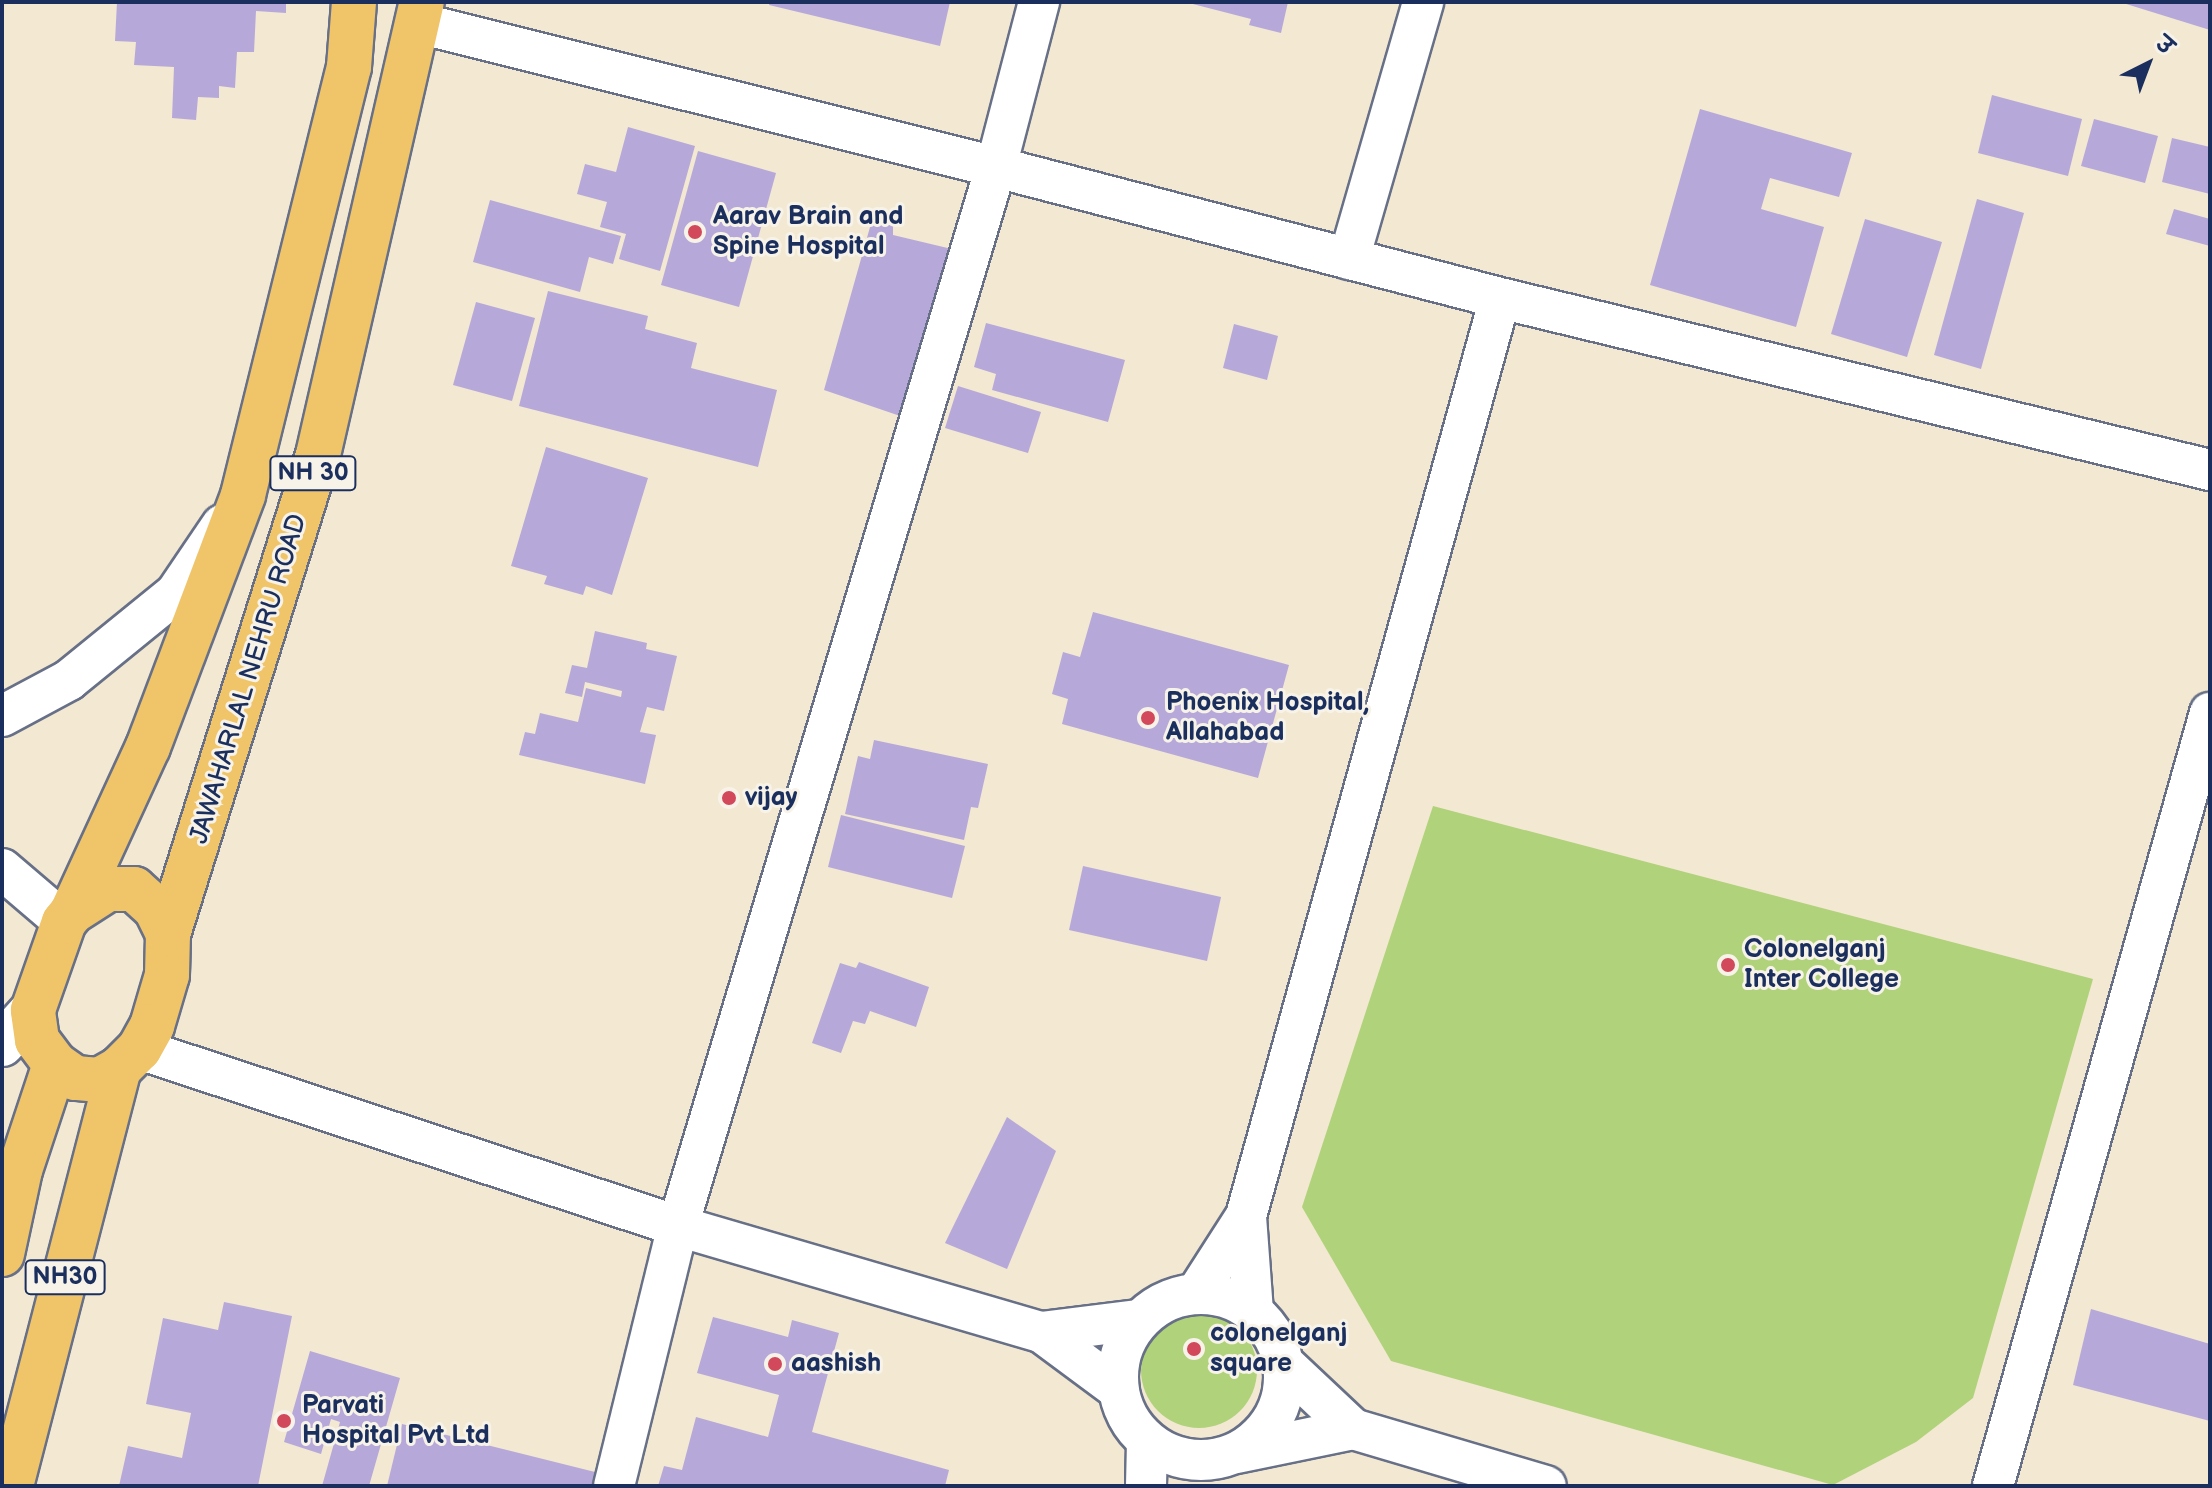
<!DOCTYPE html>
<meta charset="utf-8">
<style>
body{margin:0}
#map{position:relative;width:2212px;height:1488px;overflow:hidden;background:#f3e8d2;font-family:"Balsamiq Sans","Playpen Sans Deva",sans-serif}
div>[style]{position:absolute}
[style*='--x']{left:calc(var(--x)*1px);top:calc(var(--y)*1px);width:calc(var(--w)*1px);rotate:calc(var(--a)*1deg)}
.green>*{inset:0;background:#b0d27b}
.round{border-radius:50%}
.building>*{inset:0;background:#b6a9da}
.roads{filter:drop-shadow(2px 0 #677087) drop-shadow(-2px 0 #677087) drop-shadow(0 2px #677087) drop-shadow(0 -2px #677087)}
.minor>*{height:40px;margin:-20px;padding:0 20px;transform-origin:20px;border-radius:20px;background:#fff}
.minor>.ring{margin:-20px;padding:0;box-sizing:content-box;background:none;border:40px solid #fff;border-radius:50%}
.tertiary>*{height:44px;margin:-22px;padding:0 22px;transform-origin:22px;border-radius:22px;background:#fff}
.trunk>*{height:44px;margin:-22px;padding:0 22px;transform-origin:22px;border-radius:22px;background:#f0c469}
.dots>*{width:22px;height:22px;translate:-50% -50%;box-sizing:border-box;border:4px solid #f7f3e8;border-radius:50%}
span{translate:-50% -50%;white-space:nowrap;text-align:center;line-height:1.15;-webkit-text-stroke:6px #f7f3e8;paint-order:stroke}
.shield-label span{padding:2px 6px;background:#f7f3e8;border:2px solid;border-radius:6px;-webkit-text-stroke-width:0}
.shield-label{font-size:24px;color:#1b2f5e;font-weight:700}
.poi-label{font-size:26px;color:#1b2f5e;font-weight:700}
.left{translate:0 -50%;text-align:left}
.street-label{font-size:26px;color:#1b2f5e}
.frame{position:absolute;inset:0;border:4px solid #1b2f5e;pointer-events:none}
.north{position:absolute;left:2108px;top:24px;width:80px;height:80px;-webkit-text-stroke:6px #f7f3e8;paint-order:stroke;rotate:42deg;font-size:22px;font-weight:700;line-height:32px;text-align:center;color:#1b2f5e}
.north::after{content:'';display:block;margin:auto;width:28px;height:36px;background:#1b2f5e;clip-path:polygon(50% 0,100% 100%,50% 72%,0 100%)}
</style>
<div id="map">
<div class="green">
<div style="clip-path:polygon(1433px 806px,2093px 979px,1973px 1398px,1916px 1442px,1833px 1485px,1391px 1361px,1302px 1207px)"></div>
<div class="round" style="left:1141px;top:1312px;width:116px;height:116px"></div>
</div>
<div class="building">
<div style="clip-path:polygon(117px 2px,286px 2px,286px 13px,256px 11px,254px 52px,237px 52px,235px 88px,219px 86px,219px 98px,198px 97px,196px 120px,172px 118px,174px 67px,134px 65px,136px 42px,115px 41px)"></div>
<div style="clip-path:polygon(770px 2px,950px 2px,940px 46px,769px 5px)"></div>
<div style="clip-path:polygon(1185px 2px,1288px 2px,1281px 33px,1249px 25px,1251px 19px)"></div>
<div style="clip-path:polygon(2123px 2px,2210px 2px,2210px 30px,2123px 3px)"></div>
<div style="clip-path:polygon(1992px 95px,2082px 119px,2068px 176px,1978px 153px)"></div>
<div style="clip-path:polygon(1700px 109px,1852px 153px,1839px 197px,1770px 178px,1761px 209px,1824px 227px,1796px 327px,1650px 285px)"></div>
<div style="clip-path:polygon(2094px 119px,2158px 136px,2145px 183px,2081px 166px)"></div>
<div style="clip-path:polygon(628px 127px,695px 146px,660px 271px,619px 259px,626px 234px,600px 227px,607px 202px,577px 194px,585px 164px,616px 172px)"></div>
<div style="clip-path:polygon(2172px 138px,2210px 147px,2210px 194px,2162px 182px)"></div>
<div style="clip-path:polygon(698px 151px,776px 173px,739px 307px,661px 285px)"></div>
<div style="clip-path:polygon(1977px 199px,2024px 213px,1981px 369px,1934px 355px)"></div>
<div style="clip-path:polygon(490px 200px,621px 236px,613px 264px,589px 257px,580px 292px,473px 262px)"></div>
<div style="clip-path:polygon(2174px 209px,2210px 219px,2210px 246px,2166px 234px)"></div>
<div style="clip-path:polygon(1865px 219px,1942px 242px,1907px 357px,1831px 334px)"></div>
<div style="clip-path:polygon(872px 220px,893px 226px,893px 235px,956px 250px,906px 418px,824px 390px)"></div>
<div style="clip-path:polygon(548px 291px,648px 316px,645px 329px,697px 343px,691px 368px,777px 390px,758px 467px,519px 406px)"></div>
<div style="clip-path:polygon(476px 302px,535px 318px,512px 401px,453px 385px)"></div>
<div style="clip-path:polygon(986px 323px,1125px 360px,1108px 422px,992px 390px,996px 374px,974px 367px)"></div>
<div style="clip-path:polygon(1234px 324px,1278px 336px,1267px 380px,1223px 368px)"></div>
<div style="clip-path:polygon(958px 386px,1041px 412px,1028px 453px,945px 428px)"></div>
<div style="clip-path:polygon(546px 447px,648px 478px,612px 595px,586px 586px,583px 595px,544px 584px,547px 576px,511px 566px)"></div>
<div style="clip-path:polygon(1093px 612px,1289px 665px,1258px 778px,1062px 724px,1068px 699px,1052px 694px,1063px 652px,1080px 657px)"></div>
<div style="clip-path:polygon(595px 631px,647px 643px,646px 649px,677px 656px,664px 711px,647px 707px,640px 732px,656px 735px,645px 784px,519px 755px,525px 732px,535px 734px,540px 713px,578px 722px,586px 688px,621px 697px,622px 691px,585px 682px,582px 697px,565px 693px,572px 665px,587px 668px)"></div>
<div style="clip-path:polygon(874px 740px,988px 764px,978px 808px,971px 807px,964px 840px,845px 814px,858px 756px,870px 759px)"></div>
<div style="clip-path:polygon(841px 815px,965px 846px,952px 898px,828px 867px)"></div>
<div style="clip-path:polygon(1083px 866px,1221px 897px,1207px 961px,1069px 930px)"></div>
<div style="clip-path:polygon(859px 962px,929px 987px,916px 1027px,870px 1011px,865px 1024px,853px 1021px,841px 1053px,812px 1043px,840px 963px,856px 968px)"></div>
<div style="clip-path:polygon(1007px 1117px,1056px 1151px,1007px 1269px,945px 1243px)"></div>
<div style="clip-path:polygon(224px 1302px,292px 1316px,258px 1486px,119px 1486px,128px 1446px,182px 1458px,191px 1413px,146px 1404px,163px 1318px,218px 1330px)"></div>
<div style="clip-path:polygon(2091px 1309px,2210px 1344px,2210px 1421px,2073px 1385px)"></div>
<div style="clip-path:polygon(713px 1317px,788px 1337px,792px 1320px,839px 1333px,812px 1432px,949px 1470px,945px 1486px,658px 1486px,664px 1466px,682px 1470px,696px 1417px,768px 1437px,779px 1395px,697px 1373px)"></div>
<div style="clip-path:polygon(310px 1351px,400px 1378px,369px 1486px,322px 1486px,340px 1422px,331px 1419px,321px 1454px,284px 1442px)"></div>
<div style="clip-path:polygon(402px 1424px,599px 1473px,596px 1486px,387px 1486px)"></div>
</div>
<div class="roads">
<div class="minor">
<div style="--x:418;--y:23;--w:596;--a:13.99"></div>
<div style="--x:996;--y:167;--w:521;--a:14.57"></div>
<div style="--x:1500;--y:298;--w:731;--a:13.62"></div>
<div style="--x:1349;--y:259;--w:267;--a:-73.9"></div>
<div style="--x:2;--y:716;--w:76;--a:-28.2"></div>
<div style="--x:69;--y:680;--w:138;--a:-39.1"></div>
<div style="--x:176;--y:593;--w:82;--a:-55.9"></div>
<div style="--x:2;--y:869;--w:82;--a:40.5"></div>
<div style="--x:139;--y:1049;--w:567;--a:18.18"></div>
<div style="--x:678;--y:1226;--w:378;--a:16.3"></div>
<div style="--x:1041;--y:1332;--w:96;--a:36.5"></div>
<div class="ring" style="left:1118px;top:1294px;width:126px;height:126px"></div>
<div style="--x:1196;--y:1294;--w:93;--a:-57.3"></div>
<div style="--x:1253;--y:1312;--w:96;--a:-94.2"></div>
<div style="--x:1246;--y:1216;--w:952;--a:-74.53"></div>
<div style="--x:1041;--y:1332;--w:99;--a:-7"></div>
<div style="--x:1284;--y:1364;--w:95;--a:43.3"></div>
<div style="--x:1237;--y:1453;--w:118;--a:-11.7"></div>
<div style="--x:1353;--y:1429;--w:201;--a:16.5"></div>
<div style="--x:614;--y:1486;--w:268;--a:-76.2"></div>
<div style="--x:678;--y:1226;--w:1106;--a:-73.29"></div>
<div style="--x:996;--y:167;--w:171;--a:-75.4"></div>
<div style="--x:1146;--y:1486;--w:45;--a:-88.7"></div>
<div style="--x:1993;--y:1486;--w:803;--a:-74.32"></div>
</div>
<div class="tertiary">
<div style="--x:2;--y:1044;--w:46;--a:-47.6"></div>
</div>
<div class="trunk">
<div style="--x:108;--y:889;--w:26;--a:0"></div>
<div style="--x:134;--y:889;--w:30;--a:42"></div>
<div style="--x:156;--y:909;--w:28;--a:64"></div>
<div style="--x:168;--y:934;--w:41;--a:91.4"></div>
<div style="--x:167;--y:975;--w:53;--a:106.4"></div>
<div style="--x:152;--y:1026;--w:26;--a:119"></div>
<div style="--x:139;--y:1049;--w:28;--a:135"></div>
<div style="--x:119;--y:1069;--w:23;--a:151"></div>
<div style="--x:99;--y:1080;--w:24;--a:-175"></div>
<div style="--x:75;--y:1078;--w:24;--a:-145"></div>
<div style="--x:55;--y:1064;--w:30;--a:-127"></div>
<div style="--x:37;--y:1040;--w:30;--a:-98"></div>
<div style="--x:33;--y:1010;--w:93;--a:-70.6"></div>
<div style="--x:64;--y:922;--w:13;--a:-51"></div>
<div style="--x:72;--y:912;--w:43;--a:-32.6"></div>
<div style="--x:72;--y:912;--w:182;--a:-65.3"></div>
<div style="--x:148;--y:747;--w:269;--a:-69.3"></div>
<div style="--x:243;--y:495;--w:441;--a:-76.1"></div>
<div style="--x:349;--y:67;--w:65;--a:-85.6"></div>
<div style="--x:168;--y:934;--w:502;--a:-72.61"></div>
<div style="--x:318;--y:455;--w:465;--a:-77.1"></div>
<div style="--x:2;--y:1254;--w:86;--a:-77.9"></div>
<div style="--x:20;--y:1170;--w:112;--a:-71.7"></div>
<div style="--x:11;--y:1486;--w:431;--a:-75.5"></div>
</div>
</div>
<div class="dots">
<div style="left:695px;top:232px;background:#d1495b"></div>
<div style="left:1148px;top:718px;background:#d1495b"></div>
<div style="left:729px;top:798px;background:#d1495b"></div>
<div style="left:1728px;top:965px;background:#d1495b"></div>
<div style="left:1194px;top:1349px;background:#d1495b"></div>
<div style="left:775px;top:1364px;background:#d1495b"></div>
<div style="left:284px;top:1421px;background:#d1495b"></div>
</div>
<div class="shield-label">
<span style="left:313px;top:473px">NH 30</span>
<span style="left:65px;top:1277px">NH30</span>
</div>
<div class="poi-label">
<span class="left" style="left:713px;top:232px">Aarav Brain and<br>Spine Hospital</span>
<span class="left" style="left:1166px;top:718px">Phoenix Hospital,<br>Allahabad</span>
<span class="left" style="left:745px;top:798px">vijay</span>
<span class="left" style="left:1744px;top:965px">Colonelganj<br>Inter College</span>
<span class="left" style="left:1210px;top:1349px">colonelganj<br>square</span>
<span class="left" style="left:791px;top:1364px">aashish</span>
<span class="left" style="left:302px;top:1421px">Parvati<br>Hospital Pvt Ltd</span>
</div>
<div class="street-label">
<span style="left:249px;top:679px;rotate:-73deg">JAWAHARLAL NEHRU ROAD</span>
</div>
<div class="frame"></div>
<div class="north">उ</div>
</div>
